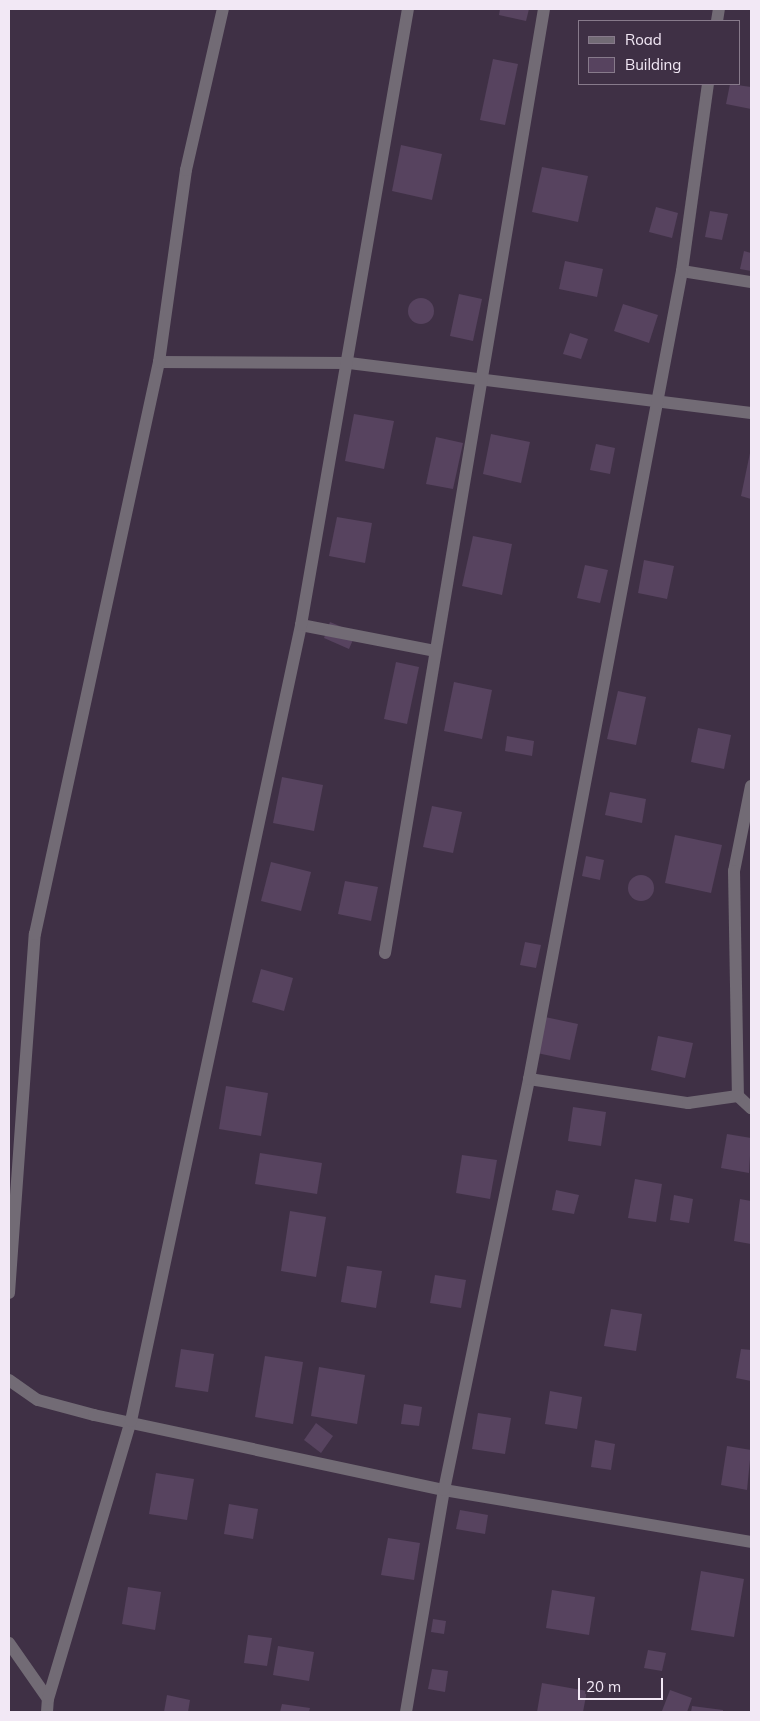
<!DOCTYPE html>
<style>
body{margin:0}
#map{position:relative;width:760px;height:1721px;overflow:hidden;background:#3f3045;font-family:Mulish,sans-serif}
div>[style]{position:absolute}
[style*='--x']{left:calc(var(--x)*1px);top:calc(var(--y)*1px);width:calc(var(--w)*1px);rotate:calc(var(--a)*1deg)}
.building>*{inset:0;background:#57435f}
.round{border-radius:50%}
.minor>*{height:12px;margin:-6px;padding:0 6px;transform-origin:6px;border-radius:6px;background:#726b75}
span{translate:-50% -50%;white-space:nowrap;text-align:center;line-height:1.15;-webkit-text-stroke:4.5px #3f3045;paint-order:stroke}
.frame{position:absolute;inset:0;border:10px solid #f2e8f5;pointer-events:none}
.legend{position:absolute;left:578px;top:20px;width:162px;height:65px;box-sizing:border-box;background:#3f3045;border:1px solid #877a8b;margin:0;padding:6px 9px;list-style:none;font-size:15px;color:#f2e8f5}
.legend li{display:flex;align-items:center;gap:10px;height:25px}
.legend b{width:25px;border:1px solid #877a8b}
.scale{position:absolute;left:578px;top:1678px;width:85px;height:22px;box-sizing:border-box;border:2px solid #f2e8f5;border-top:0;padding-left:6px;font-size:15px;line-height:18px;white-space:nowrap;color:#f2e8f5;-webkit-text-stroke:4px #3f3045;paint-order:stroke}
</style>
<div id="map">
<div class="building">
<div style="clip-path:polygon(500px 9px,529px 9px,526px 21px,499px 15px)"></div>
<div style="clip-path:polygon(493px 59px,518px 64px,505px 125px,480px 120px)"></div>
<div style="clip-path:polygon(730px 84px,751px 87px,751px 109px,726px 104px)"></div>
<div style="clip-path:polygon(401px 145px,442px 154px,432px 200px,392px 191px)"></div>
<div style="clip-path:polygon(542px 167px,588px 176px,578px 222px,532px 212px)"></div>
<div style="clip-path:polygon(656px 207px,678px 213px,672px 238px,649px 232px)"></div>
<div style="clip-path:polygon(710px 211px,728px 214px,722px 240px,705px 237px)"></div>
<div style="clip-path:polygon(744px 251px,751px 253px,751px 271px,740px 269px)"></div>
<div style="clip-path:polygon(565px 261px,603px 269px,597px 297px,559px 289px)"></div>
<div style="clip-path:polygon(459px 294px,482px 299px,473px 341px,450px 336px)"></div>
<div class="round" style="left:408px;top:298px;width:26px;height:26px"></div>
<div style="clip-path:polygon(623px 304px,658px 315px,649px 343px,614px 331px)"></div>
<div style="clip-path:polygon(570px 333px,588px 339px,581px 359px,563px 354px)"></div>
<div style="clip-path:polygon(354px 414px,394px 421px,384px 469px,345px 461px)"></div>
<div style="clip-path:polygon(491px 434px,530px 442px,521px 483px,483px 474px)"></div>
<div style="clip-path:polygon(436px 437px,463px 443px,453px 489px,426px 484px)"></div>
<div style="clip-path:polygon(596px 444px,615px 448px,610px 474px,590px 470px)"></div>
<div style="clip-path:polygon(750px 453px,751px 453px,751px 499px,741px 496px)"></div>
<div style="clip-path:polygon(337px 517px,372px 523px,365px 563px,329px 556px)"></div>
<div style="clip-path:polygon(473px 536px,512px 544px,502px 595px,462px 586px)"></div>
<div style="clip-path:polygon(644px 560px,674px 566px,667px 599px,638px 593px)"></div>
<div style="clip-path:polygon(585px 565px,608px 570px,600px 603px,577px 598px)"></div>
<div style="clip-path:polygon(330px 622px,356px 633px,349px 649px,324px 638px)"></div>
<div style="clip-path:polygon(396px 662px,419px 667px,407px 724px,384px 719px)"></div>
<div style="clip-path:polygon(454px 682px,492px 690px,482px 739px,444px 731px)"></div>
<div style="clip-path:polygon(618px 691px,646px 697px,636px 745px,607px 739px)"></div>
<div style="clip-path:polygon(698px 728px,731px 735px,724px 769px,691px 762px)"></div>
<div style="clip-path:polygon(507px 736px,534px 741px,532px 756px,505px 751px)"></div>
<div style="clip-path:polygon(282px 777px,323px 785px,314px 831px,273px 823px)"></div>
<div style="clip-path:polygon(610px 792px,646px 799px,642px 823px,605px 815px)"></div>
<div style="clip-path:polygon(432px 806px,462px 812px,453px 853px,423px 847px)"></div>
<div style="clip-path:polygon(675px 835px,722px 845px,711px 893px,665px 883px)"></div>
<div style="clip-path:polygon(586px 856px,604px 860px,600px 880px,582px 876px)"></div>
<div style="clip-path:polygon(271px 862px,311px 872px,301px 911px,261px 901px)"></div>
<div class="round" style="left:628px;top:875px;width:26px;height:26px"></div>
<div style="clip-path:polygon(345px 881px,378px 887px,371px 921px,338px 914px)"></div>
<div style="clip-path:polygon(525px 942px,541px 945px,536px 968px,520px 965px)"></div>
<div style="clip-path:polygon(261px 969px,293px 978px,284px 1011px,252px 1002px)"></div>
<div style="clip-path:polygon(545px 1017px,578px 1024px,570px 1060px,537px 1053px)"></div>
<div style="clip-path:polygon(658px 1036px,693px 1043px,685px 1078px,651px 1070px)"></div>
<div style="clip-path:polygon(226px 1086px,268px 1093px,261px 1136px,219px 1129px)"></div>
<div style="clip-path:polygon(573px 1107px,606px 1112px,601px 1146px,568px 1141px)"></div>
<div style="clip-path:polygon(727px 1134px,751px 1138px,749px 1173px,721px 1168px)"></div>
<div style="clip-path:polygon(260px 1153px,322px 1163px,317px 1194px,255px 1184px)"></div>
<div style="clip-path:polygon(462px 1155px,497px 1160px,490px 1199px,456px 1193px)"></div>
<div style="clip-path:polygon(635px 1179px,662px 1184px,656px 1222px,628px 1218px)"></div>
<div style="clip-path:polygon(556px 1190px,579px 1195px,574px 1214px,552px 1210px)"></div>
<div style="clip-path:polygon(674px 1195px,693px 1199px,689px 1223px,670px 1220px)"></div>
<div style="clip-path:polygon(740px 1199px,751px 1201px,751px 1244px,734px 1241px)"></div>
<div style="clip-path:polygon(290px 1211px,326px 1217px,316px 1277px,281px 1271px)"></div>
<div style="clip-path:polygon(347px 1266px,382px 1271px,376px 1308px,341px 1302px)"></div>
<div style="clip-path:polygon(435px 1275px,466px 1280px,461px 1308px,430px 1303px)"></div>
<div style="clip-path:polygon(611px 1309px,642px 1314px,636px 1351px,604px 1346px)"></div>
<div style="clip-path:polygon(181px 1349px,214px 1354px,208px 1392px,175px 1387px)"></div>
<div style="clip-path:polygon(741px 1349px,751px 1350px,751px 1381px,736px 1378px)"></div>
<div style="clip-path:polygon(265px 1356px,303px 1362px,293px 1424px,255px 1417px)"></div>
<div style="clip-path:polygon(319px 1367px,365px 1375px,357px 1424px,311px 1416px)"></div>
<div style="clip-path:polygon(550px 1391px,582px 1397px,577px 1429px,545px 1424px)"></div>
<div style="clip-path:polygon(404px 1404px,422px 1407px,419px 1426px,401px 1424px)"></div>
<div style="clip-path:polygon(478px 1413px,511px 1418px,505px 1454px,472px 1449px)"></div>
<div style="clip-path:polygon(316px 1423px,333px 1436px,321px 1453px,304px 1440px)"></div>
<div style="clip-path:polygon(595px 1440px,615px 1444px,611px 1470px,591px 1467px)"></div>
<div style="clip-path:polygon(727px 1446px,751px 1450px,747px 1490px,721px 1485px)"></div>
<div style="clip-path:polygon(156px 1473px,194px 1479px,187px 1520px,149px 1514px)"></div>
<div style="clip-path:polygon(229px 1504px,258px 1509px,253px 1539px,224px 1534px)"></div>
<div style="clip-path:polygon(460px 1510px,488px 1515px,485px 1534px,456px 1529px)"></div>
<div style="clip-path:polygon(388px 1538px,420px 1543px,414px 1580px,381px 1575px)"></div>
<div style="clip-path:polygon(701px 1571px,744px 1579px,734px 1637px,691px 1630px)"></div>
<div style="clip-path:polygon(128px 1587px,161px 1592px,155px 1630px,122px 1624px)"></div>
<div style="clip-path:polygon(552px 1590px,595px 1597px,589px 1635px,546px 1628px)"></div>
<div style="clip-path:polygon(433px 1619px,446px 1621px,444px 1634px,431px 1632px)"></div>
<div style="clip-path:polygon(248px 1635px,272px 1638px,267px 1666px,244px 1663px)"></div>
<div style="clip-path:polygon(278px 1646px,314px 1652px,309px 1681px,273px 1675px)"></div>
<div style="clip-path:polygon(648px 1650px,666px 1653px,662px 1671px,644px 1668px)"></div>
<div style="clip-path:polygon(432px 1669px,448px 1671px,445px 1692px,428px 1689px)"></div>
<div style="clip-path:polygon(542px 1683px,587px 1691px,583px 1712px,537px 1712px)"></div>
<div style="clip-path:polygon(670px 1690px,692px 1698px,687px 1712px,662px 1711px)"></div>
<div style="clip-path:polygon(167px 1695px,190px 1700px,188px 1712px,164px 1712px)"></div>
<div style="clip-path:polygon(282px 1704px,310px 1708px,309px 1712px,280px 1712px)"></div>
<div style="clip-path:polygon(692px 1706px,723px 1710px,723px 1712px,691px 1712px)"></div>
</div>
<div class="minor">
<div style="--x:717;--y:21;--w:12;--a:-81"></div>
<div style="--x:682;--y:271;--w:70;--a:9.1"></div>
<div style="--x:159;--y:362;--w:190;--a:0.3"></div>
<div style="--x:349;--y:363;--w:405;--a:7.1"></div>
<div style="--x:301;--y:625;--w:136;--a:11"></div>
<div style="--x:751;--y:786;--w:87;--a:101.3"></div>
<div style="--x:734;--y:871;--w:225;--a:89"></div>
<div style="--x:738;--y:1096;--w:18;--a:43"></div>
<div style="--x:385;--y:953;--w:957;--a:-80.44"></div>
<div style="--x:529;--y:1079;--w:161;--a:8.6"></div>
<div style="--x:688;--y:1103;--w:50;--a:-8"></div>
<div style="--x:9;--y:1293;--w:360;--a:-85.9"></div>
<div style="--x:35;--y:934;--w:585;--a:-77.77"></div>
<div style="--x:159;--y:362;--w:194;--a:-82"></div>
<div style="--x:186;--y:170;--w:165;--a:-77.1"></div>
<div style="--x:9;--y:1380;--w:35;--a:35"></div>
<div style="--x:38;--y:1400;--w:58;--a:15"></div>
<div style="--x:94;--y:1415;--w:358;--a:12.1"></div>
<div style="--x:444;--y:1490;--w:311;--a:9.6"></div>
<div style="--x:9;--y:1643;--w:68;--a:55.1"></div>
<div style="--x:47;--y:1712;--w:13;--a:-86"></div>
<div style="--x:48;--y:1699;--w:290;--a:-73.4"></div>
<div style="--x:131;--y:1421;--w:814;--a:-77.94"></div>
<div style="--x:301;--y:625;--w:625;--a:-80.15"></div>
<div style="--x:406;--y:1712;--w:225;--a:-80.3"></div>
<div style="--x:444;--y:1490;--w:420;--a:-78.3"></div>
<div style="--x:529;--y:1079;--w:822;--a:-79.28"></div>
<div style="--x:682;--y:271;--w:189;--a:-82.1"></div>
</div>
<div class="frame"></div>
<ul class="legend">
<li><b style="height:6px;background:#726b75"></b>Road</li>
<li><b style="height:14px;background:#57435f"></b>Building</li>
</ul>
<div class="scale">20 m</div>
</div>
